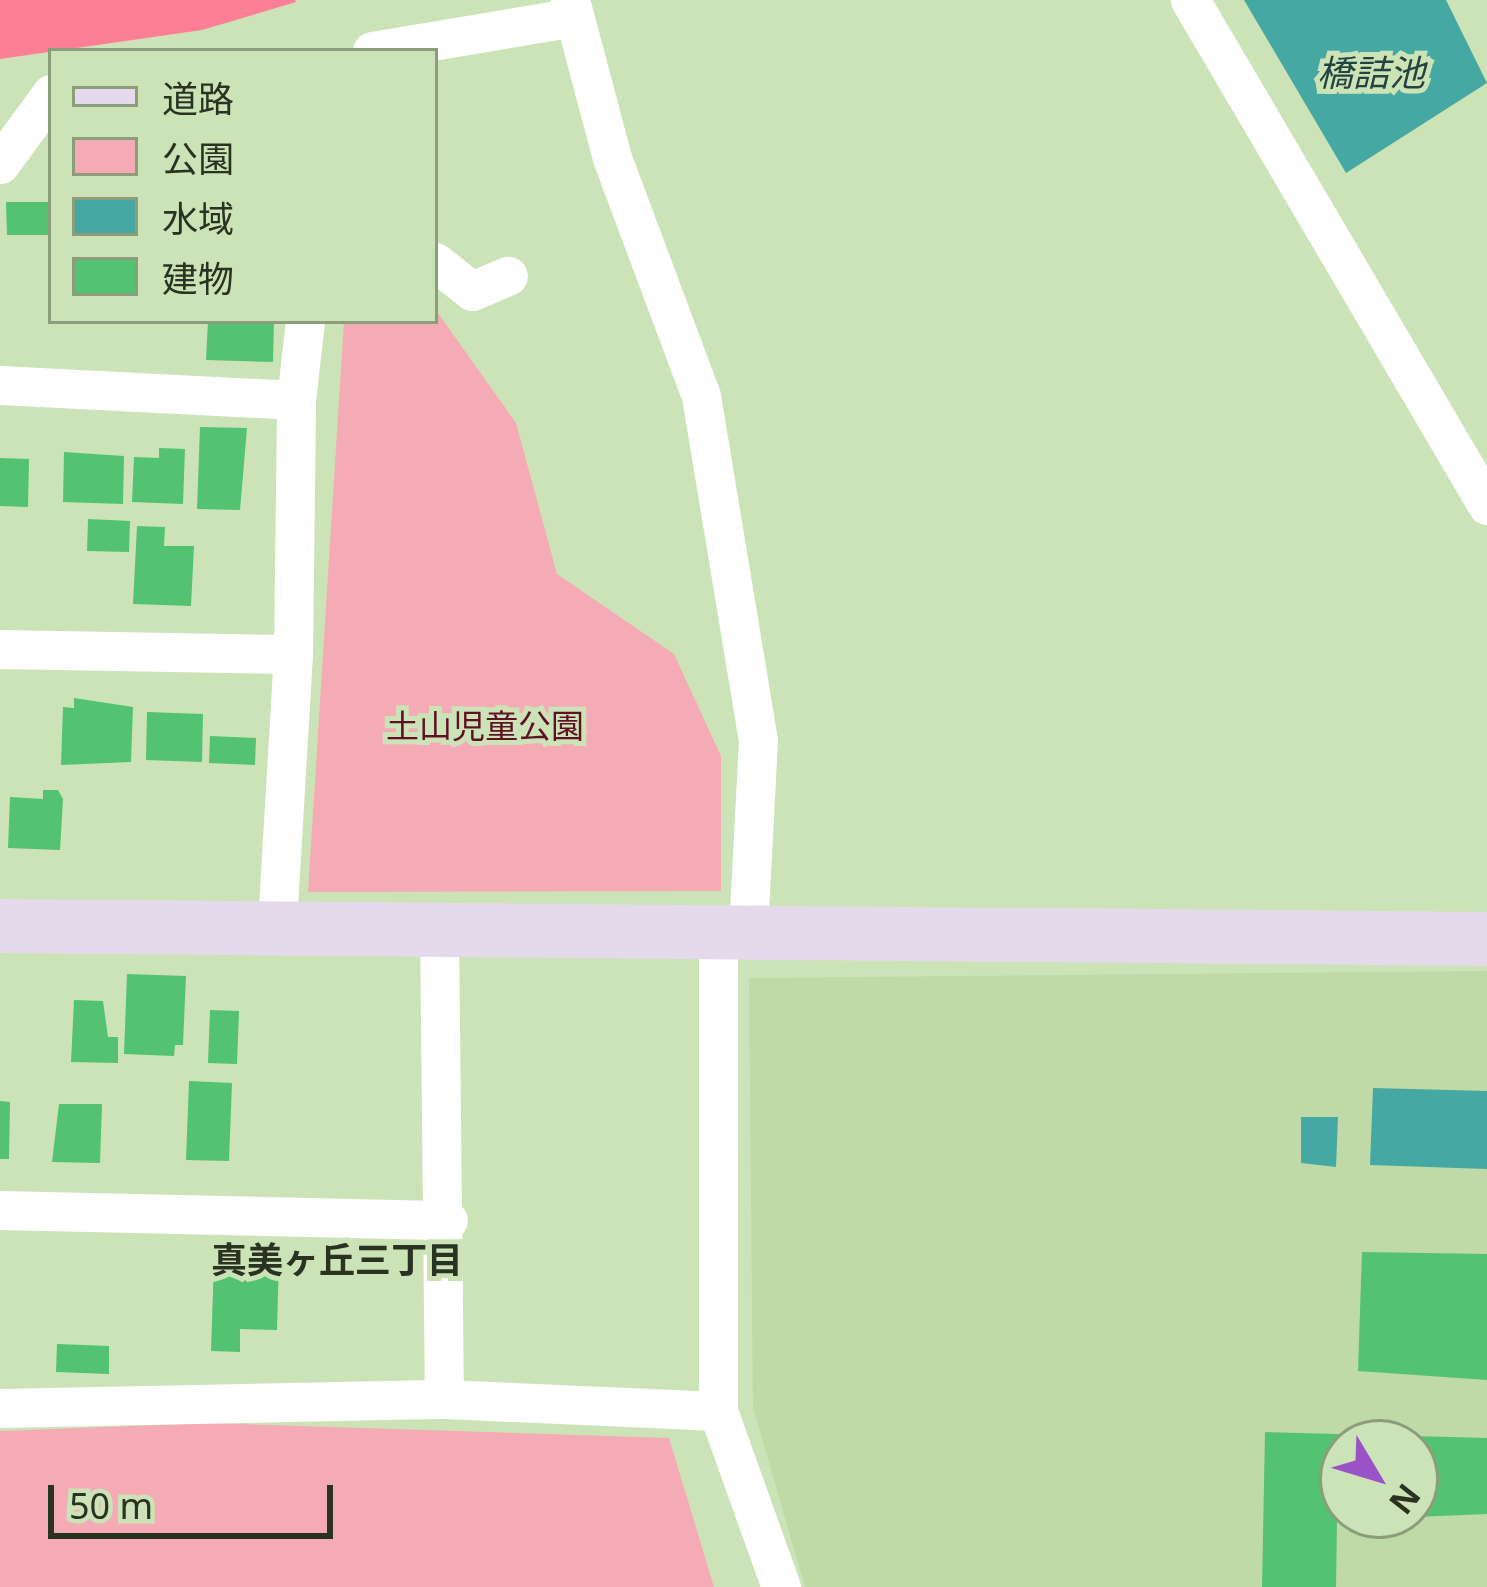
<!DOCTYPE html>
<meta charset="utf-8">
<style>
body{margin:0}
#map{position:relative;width:1487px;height:1587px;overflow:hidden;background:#cce3b7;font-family:"Noto Sans","Noto Sans JP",sans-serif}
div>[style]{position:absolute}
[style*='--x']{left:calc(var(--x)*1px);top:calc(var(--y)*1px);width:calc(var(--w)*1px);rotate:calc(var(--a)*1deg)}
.built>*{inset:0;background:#bfd9a7}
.green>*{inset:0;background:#f5abb5}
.forest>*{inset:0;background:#fc7f95}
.water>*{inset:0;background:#46a8a3}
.building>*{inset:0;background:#53c272}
.street>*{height:39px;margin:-19.5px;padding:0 19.5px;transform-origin:19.5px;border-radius:19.5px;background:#fff}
.secondary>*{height:54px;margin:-27px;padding:0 27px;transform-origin:27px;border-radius:27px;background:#e5daec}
span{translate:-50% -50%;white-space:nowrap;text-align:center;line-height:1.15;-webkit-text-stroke:10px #cce3b7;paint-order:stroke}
.park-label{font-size:33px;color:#5e1025}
.water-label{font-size:36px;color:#244341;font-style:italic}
.neighbourhood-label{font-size:36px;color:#2a3322;font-weight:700}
.legend{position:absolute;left:48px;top:48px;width:390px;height:276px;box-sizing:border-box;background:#cce3b7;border:3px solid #8b9d7b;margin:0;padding:15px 21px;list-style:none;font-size:36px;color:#2a3322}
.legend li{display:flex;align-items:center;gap:24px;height:60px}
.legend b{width:60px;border:3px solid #8b9d7b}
.north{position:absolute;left:1319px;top:1419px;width:120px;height:120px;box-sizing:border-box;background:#cce3b7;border:3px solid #8b9d7b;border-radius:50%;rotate:128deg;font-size:33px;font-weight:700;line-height:48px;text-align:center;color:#2a3322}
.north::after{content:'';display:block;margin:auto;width:42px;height:54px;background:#9a53c7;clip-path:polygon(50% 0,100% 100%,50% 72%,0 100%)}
.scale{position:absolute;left:48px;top:1485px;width:285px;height:54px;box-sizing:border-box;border:6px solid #2a3322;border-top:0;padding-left:15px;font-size:36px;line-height:42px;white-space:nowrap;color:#2a3322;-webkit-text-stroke:9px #cce3b7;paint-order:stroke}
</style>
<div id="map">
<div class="built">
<div style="clip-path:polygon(evenodd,1487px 971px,1487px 1587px,805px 1587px,753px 1407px,749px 978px,1487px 971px,1343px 1443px,1415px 1443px,1415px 1515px,1343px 1515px,1343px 1443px)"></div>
</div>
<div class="green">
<div style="clip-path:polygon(435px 309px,516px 423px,557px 574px,674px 654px,721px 756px,721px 891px,308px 892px,344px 321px,435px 321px)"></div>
<div style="clip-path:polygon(212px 1423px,669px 1438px,714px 1587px,0 1587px,0 1431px)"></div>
</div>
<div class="forest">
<div style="clip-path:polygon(0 0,295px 0,296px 2px,202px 30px,0 59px)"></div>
</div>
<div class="water">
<div style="clip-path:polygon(1244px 0,1446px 0,1487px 83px,1346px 173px)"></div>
<div style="clip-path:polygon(1373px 1088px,1487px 1091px,1487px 1169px,1370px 1165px)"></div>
<div style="clip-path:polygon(1301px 1117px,1338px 1117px,1336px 1167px,1301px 1163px)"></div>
</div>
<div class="building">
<div style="clip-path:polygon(6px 202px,51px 202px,51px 235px,7px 235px)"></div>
<div style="clip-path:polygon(208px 321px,274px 321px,273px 362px,206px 360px)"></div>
<div style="clip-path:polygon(200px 427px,247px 428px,240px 510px,197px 509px)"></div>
<div style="clip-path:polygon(159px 448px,185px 449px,183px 504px,132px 502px,134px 457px,159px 458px)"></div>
<div style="clip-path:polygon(64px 452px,124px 456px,123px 504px,63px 502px)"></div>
<div style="clip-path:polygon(0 458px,29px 459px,28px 507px,0 506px)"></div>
<div style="clip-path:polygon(88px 519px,130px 521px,129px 552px,87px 551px)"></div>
<div style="clip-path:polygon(137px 526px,165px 527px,164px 546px,194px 546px,191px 606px,133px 604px)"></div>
<div style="clip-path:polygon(74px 698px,133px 707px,131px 762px,61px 765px,63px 707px,74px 708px)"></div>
<div style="clip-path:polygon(147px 712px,203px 714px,202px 762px,146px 760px)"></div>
<div style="clip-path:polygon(210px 736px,256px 738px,255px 765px,209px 763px)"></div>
<div style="clip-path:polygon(43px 790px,58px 790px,63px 799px,60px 850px,8px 848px,10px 797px,43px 799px)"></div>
<div style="clip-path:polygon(127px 974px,186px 976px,183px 1045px,175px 1045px,174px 1056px,124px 1054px)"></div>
<div style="clip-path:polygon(74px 1000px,103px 1001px,108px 1037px,118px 1037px,118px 1063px,71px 1062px)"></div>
<div style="clip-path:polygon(210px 1010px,239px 1011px,237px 1064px,208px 1063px)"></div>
<div style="clip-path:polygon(189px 1081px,232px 1083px,229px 1161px,186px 1160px)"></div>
<div style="clip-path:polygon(0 1101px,10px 1102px,9px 1159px,0 1159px)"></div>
<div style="clip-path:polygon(59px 1104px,102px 1104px,100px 1163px,52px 1162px)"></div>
<div style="clip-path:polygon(1362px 1252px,1487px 1254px,1487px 1380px,1358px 1371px)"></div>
<div style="clip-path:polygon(225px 1257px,279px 1258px,277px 1330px,240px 1329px,240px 1352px,211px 1351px,214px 1261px)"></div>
<div style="clip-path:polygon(57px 1344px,109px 1346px,109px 1374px,56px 1372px)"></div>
<div style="clip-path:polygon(1265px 1432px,1487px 1438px,1487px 1514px,1415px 1517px,1415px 1443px,1343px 1443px,1343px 1515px,1379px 1519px,1337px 1521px,1336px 1587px,1262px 1587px)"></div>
</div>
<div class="street">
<div style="--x:570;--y:0;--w:163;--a:75.1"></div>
<div style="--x:612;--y:158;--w:254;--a:69.5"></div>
<div style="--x:701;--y:396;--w:349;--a:80.6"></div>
<div style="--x:758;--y:740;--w:192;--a:93"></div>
<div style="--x:1190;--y:0;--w:586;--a:59.54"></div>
<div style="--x:372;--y:51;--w:201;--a:-9.5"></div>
<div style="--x:0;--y:164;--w:87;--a:-53.9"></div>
<div style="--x:435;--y:262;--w:47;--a:38.1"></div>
<div style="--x:472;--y:291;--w:39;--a:-23"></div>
<div style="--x:0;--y:385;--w:296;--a:2.9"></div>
<div style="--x:0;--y:649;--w:293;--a:1"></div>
<div style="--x:293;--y:654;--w:270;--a:93.4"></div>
<div style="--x:293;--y:654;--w:254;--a:-89.3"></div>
<div style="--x:296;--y:400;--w:80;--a:-83.5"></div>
<div style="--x:439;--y:926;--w:473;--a:89.4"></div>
<div style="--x:718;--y:932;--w:479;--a:90"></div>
<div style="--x:718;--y:1411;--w:187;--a:70.3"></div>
<div style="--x:0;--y:1210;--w:448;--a:1.3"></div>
<div style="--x:0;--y:1408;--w:444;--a:-1.2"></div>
<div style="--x:444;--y:1399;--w:274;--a:2.5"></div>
</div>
<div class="secondary">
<div style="--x:0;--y:926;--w:1487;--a:0.5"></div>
</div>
<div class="park-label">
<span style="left:485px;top:726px">土山児童公園</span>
</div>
<div class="water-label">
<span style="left:1371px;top:73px">橋詰池</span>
</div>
<div class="neighbourhood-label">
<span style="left:337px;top:1260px">真美ヶ丘三丁目</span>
</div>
<ul class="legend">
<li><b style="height:15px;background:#e5daec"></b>道路</li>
<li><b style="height:33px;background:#f5abb5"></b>公園</li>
<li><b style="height:33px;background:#46a8a3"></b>水域</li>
<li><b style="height:33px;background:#53c272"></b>建物</li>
</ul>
<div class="north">N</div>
<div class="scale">50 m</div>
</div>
